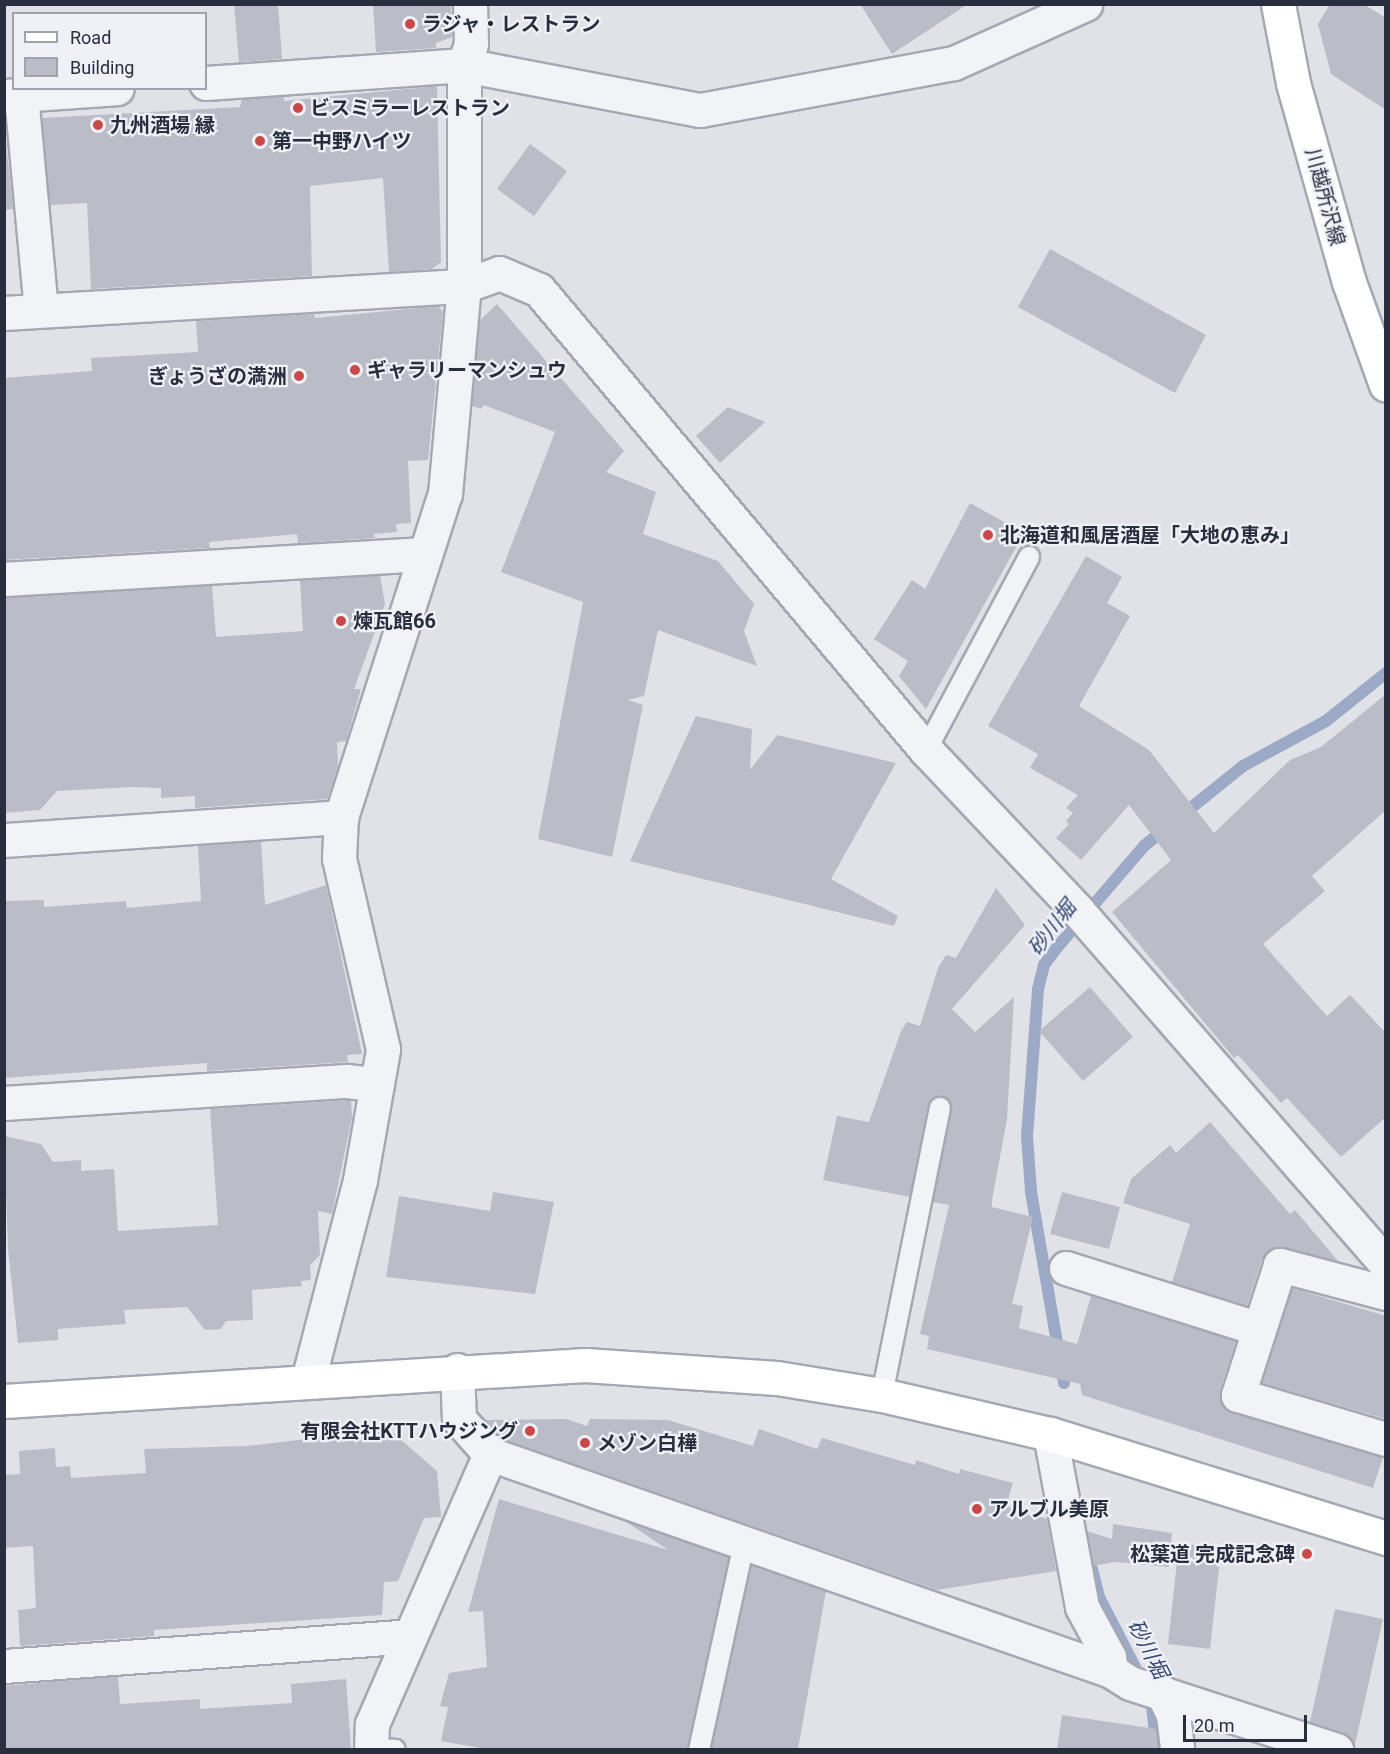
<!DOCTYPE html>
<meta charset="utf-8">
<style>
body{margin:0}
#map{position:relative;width:1390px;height:1754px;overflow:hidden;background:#e0e2e8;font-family:Roboto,"Noto Sans JP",sans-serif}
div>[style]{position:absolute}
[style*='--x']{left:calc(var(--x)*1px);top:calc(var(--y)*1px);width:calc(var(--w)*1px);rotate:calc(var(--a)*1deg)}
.stream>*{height:12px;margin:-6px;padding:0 6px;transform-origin:6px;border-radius:6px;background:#9caac7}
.building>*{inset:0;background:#babdc8}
.roads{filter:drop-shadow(2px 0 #a5a8b2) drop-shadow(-2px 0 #a5a8b2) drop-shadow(0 2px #a5a8b2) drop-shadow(0 -2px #a5a8b2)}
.lane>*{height:20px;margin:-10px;padding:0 10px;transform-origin:10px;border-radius:10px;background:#f2f3f7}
.street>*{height:33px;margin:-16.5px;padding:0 16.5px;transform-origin:16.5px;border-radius:16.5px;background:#f2f3f7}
.secondary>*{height:33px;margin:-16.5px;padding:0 16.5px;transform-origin:16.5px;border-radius:16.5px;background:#fff}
.primary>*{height:33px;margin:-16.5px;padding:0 16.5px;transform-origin:16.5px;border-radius:16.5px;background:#fff}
.dots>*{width:16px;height:16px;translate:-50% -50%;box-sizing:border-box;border:3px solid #eff1f6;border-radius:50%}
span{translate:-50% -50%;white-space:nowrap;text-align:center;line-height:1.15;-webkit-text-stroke:4.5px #eff1f6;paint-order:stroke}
.poi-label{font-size:20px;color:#292e3f;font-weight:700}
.left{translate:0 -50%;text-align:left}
.right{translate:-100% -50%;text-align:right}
.street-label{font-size:20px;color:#292e3f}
.water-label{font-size:21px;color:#354772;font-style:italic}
.frame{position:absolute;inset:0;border:6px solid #292e3f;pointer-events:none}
.legend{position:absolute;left:12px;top:12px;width:195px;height:78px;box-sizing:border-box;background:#eff1f6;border:2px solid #a0a3ad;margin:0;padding:8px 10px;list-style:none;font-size:18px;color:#292e3f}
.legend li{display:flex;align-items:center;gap:12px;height:30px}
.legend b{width:30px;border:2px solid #a0a3ad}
.scale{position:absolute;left:1183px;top:1715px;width:124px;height:27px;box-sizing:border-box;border:3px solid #292e3f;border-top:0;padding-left:8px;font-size:18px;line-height:21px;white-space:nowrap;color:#292e3f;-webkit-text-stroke:4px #eff1f6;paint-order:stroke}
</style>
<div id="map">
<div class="stream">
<div style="--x:1181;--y:816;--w:80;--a:-38.9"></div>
<div style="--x:1243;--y:766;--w:94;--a:-28.5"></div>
<div style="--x:1326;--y:721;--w:77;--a:-38.7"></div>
<div style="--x:1064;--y:1383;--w:195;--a:-99.8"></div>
<div style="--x:1031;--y:1191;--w:55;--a:-94.2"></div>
<div style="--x:1027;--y:1136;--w:147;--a:-85.7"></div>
<div style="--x:1038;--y:989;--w:25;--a:-76"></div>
<div style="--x:1044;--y:965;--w:26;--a:-53"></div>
<div style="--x:1060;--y:944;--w:129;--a:-49.4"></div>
<div style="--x:1144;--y:846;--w:27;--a:-39"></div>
<div style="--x:1092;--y:1569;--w:29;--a:76"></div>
<div style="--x:1099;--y:1597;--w:114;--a:62.8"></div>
<div style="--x:1151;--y:1698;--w:52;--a:83.4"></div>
</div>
<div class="building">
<div style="clip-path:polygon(234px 4px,278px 4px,282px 59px,239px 62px)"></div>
<div style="clip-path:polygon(373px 4px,451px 4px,452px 37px,436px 43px,436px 48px,376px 52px)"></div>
<div style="clip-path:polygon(860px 4px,968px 4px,892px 54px)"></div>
<div style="clip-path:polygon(1330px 4px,1363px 4px,1386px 18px,1386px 110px,1331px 74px,1318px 24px)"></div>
<div style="clip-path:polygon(437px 86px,441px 262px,432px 269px,389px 272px,383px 178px,310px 186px,312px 276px,91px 289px,87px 203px,50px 205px,42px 118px,240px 107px,242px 99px,284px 96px,284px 101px)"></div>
<div style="clip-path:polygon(4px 122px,13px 209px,4px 210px)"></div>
<div style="clip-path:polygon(530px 144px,567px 171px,534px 216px,497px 189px)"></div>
<div style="clip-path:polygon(1050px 249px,1206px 335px,1175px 393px,1018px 307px)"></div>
<div style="clip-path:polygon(497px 304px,624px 451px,606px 472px,656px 492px,643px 534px,718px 561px,754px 604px,744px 631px,757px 666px,658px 630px,644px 696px,628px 700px,643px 705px,612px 857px,538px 839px,583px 602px,501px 572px,555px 432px,484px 405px,481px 409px,472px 406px,480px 320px)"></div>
<div style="clip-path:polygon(438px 306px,443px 312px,428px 460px,408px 461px,411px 523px,396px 524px,397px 532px,374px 534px,375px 538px,298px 543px,297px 534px,209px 542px,210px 548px,4px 560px,4px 378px,92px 371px,91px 358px,198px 352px,196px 321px,314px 314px,315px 318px)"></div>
<div style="clip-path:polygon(728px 407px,765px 422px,720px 463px,696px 436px)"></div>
<div style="clip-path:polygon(970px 503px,1024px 533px,926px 709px,899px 676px,908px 661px,874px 639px,912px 580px,925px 589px)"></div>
<div style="clip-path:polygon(1086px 556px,1122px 577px,1107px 603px,1130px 616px,1079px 706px,1149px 750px,1214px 833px,1290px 760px,1321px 747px,1386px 694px,1386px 810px,1312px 876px,1325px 891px,1263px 944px,1327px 1016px,1350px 995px,1386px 1033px,1386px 1117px,1341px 1157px,1287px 1098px,1281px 1103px,1238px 1055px,1234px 1058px,1112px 912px,1171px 860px,1129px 805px,1081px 860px,1056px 838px,1069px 824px,1066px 821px,1073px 813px,1066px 808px,1078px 795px,1030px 768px,1038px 754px,988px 726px)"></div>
<div style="clip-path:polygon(380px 575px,385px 604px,354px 689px,361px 689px,346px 741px,337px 742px,338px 767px,327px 799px,195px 808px,195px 796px,161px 798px,161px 788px,133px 787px,57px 791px,40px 810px,4px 813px,4px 598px,212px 585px,216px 637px,303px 631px,300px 580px)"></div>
<div style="clip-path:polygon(696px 716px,752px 729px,750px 770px,777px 735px,896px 763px,831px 879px,898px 916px,894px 926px,630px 861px)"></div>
<div style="clip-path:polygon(261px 841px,265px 905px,326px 885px,362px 1054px,347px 1055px,348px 1062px,207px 1071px,207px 1063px,4px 1078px,4px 901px,44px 900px,44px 907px,126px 901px,127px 908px,201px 901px,198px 846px)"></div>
<div style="clip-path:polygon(996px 888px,1025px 925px,952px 1009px,975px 1032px,1014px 997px,1007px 1119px,992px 1200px,992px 1207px,1033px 1217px,1012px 1304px,1023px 1306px,1019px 1328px,1077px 1344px,1091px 1296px,1236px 1341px,1220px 1390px,1225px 1408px,1383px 1457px,1373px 1488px,1082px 1395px,1080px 1384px,927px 1349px,929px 1336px,920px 1334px,949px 1205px,933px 1202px,951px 1104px,942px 1096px,928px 1105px,910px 1197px,823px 1180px,837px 1116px,869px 1122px,901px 1031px,907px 1022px,920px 1026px,938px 968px,946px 955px,956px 958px)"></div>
<div style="clip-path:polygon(1090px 987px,1133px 1037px,1083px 1081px,1039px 1031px)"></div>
<div style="clip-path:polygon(351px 1100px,352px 1117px,332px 1214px,318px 1211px,320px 1255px,310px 1265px,311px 1280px,301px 1281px,302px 1286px,252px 1290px,253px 1320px,226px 1321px,221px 1329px,205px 1330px,187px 1307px,124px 1310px,126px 1324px,58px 1329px,58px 1340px,18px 1343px,8px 1249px,4px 1136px,41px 1144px,53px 1162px,81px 1160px,81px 1171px,114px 1169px,118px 1231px,218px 1225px,210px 1109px)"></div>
<div style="clip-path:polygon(1210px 1122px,1290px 1214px,1295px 1210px,1338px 1261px,1275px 1247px,1262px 1259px,1247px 1306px,1172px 1282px,1190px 1224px,1123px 1203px,1131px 1179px,1170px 1145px,1176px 1153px)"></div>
<div style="clip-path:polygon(493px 1192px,554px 1202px,535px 1294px,386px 1277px,399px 1196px,490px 1211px)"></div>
<div style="clip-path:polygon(1062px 1192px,1120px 1207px,1109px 1249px,1050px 1234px)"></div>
<div style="clip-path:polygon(1292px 1288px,1386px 1316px,1386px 1419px,1262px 1383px)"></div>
<div style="clip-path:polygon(566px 1419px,587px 1426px,590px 1419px,668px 1420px,753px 1446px,759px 1429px,817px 1449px,822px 1438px,915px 1465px,916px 1460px,959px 1474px,960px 1469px,1013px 1483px,1006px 1506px,1047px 1519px,1056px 1571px,937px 1590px,503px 1439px,485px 1420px)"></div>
<div style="clip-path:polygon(374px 1431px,393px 1433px,437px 1471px,441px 1517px,424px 1518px,398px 1581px,384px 1582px,382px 1615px,154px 1630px,154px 1636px,20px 1646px,18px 1610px,36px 1608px,33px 1546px,4px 1548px,4px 1475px,20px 1474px,19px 1451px,55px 1448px,56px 1467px,70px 1466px,71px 1478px,146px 1473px,144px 1449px,247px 1446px)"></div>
<div style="clip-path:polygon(499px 1499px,668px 1550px,625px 1521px,729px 1557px,687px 1749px,485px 1749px,441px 1741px,448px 1707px,440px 1706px,449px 1673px,487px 1667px,483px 1611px,468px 1612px)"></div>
<div style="clip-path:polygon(1113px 1524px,1172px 1533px,1169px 1567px,1115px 1562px,1093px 1566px,1087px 1531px,1112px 1539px)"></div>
<div style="clip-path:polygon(1179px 1542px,1221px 1550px,1210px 1649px,1168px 1644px)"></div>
<div style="clip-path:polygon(751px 1565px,826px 1591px,798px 1749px,711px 1749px)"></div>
<div style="clip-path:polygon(1335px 1609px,1383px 1619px,1354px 1749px,1342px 1732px,1310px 1722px)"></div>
<div style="clip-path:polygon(118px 1676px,120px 1704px,200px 1699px,200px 1709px,292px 1703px,291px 1684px,346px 1679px,351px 1749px,4px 1749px,4px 1686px)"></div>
<div style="clip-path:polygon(1062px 1715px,1156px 1729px,1158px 1749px,1057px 1749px)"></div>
</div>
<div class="roads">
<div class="lane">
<div style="--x:926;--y:750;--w:219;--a:-61.9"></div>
<div style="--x:882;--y:1395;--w:293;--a:-78.6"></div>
<div style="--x:371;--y:1749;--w:24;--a:2"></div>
<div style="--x:699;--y:1750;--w:212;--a:-77.7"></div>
</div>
<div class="street">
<div style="--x:206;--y:83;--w:259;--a:-4"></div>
<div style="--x:464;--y:65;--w:240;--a:10.8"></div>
<div style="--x:700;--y:110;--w:258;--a:-10.5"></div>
<div style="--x:954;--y:63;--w:144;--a:-24.2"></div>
<div style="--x:21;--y:95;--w:215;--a:84.7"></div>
<div style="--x:4;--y:96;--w:113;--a:-4"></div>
<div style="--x:4;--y:313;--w:461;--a:-3.4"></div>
<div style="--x:464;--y:286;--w:37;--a:-20"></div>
<div style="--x:499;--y:273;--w:43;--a:23"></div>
<div style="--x:539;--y:290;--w:601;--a:49.93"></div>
<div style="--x:926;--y:750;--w:221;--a:46.6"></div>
<div style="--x:1078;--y:911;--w:468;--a:48.9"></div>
<div style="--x:4;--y:579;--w:421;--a:-3.4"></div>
<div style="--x:4;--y:840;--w:338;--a:-3.9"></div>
<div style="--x:4;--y:1103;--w:343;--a:-3.7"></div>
<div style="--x:346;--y:1081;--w:31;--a:6"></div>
<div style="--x:1066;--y:1268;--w:202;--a:17.5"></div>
<div style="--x:1386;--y:1293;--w:110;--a:-165.2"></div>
<div style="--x:1280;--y:1265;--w:137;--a:107.9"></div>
<div style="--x:1238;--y:1395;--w:154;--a:16.6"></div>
<div style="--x:457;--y:1370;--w:49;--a:87.7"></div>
<div style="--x:459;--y:1419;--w:47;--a:48.5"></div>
<div style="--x:490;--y:1454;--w:658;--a:19.26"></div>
<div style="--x:1111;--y:1671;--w:22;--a:32"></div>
<div style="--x:1130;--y:1683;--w:217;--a:18"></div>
<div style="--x:308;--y:1380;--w:207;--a:-75.4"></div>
<div style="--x:360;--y:1180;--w:133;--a:-80"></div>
<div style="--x:383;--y:1049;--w:196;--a:-103"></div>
<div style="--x:339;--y:858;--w:41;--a:-87.2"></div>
<div style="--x:341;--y:817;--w:339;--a:-72.2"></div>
<div style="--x:445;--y:494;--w:209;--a:-84.8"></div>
<div style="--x:464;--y:286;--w:221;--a:-90"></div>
<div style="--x:464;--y:65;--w:22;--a:-72"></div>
<div style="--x:471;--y:44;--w:40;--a:-91.4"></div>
<div style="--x:1050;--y:1434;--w:176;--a:79.5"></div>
<div style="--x:1082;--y:1607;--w:57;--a:61.6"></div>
<div style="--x:1109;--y:1657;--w:14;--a:82"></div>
<div style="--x:4;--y:1666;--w:405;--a:-4.2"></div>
<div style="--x:1162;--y:1692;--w:25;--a:64"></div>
<div style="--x:1173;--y:1715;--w:35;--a:83"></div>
<div style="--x:371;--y:1750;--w:26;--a:-88"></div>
<div style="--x:372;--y:1724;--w:295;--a:-66.4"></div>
</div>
<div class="secondary">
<div style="--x:4;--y:1401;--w:582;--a:-3.55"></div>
<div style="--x:585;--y:1365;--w:192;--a:3.9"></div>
<div style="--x:777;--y:1378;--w:106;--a:9.2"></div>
<div style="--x:882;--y:1395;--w:172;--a:13.1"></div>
<div style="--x:1050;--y:1434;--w:352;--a:17.2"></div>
</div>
<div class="primary">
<div style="--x:1278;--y:4;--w:80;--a:79.2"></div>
<div style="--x:1293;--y:83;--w:207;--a:74.3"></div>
<div style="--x:1349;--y:282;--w:109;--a:70.2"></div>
</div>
</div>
<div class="dots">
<div style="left:410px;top:24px;background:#c94949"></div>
<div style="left:298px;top:108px;background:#c94949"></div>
<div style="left:98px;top:125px;background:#c94949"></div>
<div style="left:260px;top:141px;background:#c94949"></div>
<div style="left:355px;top:370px;background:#c94949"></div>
<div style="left:299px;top:376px;background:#c94949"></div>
<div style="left:988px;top:535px;background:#c94949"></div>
<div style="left:341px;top:621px;background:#c94949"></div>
<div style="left:530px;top:1431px;background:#c94949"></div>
<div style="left:585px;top:1443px;background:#c94949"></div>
<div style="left:977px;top:1509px;background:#c94949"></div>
<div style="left:1307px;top:1554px;background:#c94949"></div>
</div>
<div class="poi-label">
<span class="left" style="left:422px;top:24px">ラジャ・レストラン</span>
<span class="left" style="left:310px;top:108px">ビスミラーレストラン</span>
<span class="left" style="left:110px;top:125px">九州酒場 縁</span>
<span class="left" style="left:272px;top:141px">第一中野ハイツ</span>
<span class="left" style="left:367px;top:370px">ギャラリーマンシュウ</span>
<span class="right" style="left:287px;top:376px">ぎょうざの満洲</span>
<span class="left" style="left:1000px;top:535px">北海道和風居酒屋「大地の恵み」</span>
<span class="left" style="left:353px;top:621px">煉瓦館66</span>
<span class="right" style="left:518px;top:1431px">有限会社KTTハウジング</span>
<span class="left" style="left:597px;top:1443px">メゾン白樺</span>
<span class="left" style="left:989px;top:1509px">アルブル美原</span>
<span class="right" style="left:1295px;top:1554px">松葉道 完成記念碑</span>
</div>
<div class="street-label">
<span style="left:1325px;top:197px;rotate:75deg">川越所沢線</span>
</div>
<div class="water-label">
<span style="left:1052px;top:928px;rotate:-52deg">砂川堀</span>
<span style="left:1148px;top:1649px;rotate:63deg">砂川堀</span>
</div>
<div class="frame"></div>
<ul class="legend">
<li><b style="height:8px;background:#fff"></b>Road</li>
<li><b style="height:16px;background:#babdc8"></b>Building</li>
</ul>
<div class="scale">20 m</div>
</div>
